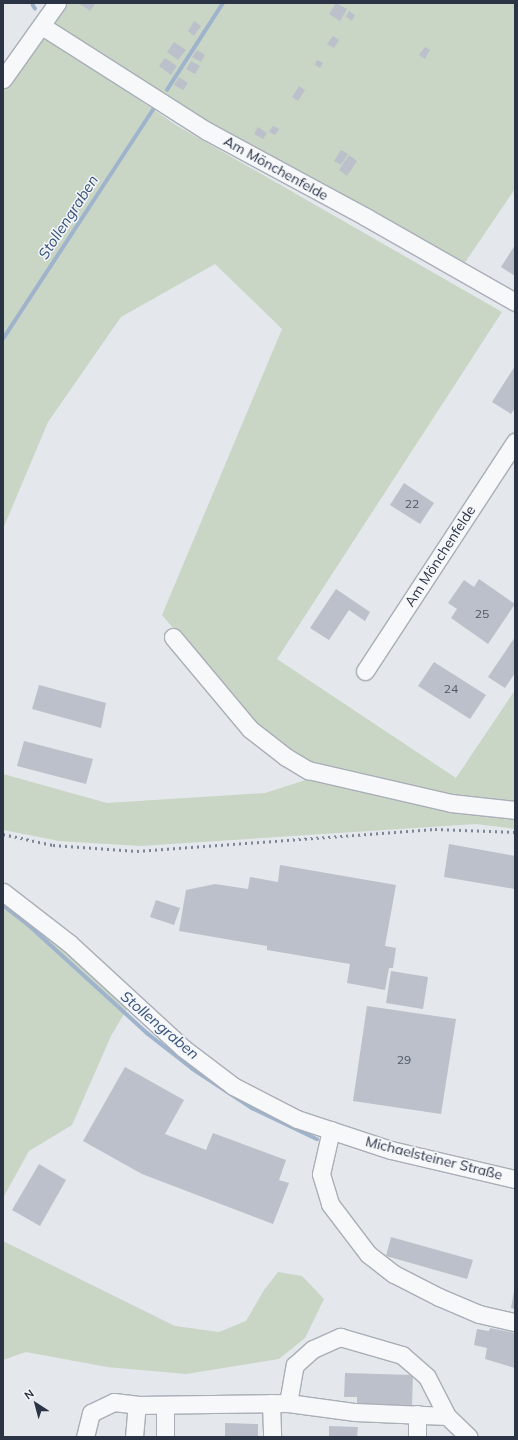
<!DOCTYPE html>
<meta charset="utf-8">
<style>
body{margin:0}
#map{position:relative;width:518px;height:1440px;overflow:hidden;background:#e4e7ec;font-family:Mulish,sans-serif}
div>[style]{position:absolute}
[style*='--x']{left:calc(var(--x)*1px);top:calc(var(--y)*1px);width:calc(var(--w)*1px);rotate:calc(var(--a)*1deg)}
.green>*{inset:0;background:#c9d6c5}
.stream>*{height:3.5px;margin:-1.75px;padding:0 1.75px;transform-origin:1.75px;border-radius:1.75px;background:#9fb4cc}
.building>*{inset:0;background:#bbc0ca}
.roads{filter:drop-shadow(1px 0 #a9aeb7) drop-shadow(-1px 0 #a9aeb7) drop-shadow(0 1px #a9aeb7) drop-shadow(0 -1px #a9aeb7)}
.minor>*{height:17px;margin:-8.5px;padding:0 8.5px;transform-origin:8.5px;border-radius:8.5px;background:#f7f8fa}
.rail>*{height:3px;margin-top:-1.5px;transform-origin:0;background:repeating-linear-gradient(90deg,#7d8696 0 2px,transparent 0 6px)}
span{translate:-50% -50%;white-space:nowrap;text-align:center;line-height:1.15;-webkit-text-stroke:3px #f4f6f9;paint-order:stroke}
.number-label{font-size:12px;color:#4f5766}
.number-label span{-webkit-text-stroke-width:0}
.street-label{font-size:14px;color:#2b3445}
.water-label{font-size:15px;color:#34527a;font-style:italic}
.frame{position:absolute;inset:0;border:4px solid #2b3445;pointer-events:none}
.north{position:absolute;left:16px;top:1384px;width:40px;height:40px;-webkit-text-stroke:3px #f4f6f9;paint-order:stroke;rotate:324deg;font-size:11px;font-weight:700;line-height:16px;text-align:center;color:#2b3445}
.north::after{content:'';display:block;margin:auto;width:14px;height:18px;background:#2b3445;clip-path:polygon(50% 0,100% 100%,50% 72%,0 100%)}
</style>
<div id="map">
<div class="green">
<div style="clip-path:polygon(60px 3px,515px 3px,515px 189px,464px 264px,264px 157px,46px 23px)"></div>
<div style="clip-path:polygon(39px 32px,176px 125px,502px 312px,277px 659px,456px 778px,515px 690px,515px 829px,476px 824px,141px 846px,59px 841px,3px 830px,3px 774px,107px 803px,265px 793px,321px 775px,255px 725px,162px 615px,282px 329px,215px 264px,121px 317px,48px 422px,3px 529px,3px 87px)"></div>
<div style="clip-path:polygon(3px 903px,30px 919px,127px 1009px,111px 1036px,72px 1125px,29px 1151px,3px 1198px)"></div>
<div style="clip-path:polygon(3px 1241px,175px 1326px,219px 1332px,246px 1321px,264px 1290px,278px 1272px,302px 1276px,324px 1299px,305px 1338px,279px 1359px,186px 1374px,107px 1367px,26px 1352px,3px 1360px)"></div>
</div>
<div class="stream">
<div style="--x:33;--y:5;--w:4;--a:56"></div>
<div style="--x:167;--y:90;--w:103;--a:-57.2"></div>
<div style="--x:3;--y:339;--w:276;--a:-56.8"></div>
<div style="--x:3;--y:905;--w:34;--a:38"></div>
<div style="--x:30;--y:926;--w:159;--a:42.4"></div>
<div style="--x:147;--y:1033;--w:58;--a:38"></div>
<div style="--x:193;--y:1069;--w:71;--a:33.5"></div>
<div style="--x:252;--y:1108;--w:72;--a:25.5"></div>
</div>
<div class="building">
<div style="clip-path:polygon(78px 3px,94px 3px,95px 4px,90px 11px)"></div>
<div style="clip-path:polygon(336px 3px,347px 9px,340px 21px,329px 14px)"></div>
<div style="clip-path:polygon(349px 11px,355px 15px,352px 21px,346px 17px)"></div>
<div style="clip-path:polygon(194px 21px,201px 26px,194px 36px,188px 31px)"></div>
<div style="clip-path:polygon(333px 36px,339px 40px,334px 48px,327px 44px)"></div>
<div style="clip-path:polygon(174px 42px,186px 50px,178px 60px,167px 52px)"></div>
<div style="clip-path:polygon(425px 47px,430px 50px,425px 59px,419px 55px)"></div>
<div style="clip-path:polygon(197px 50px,205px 55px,201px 62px,192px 57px)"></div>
<div style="clip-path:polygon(165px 58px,177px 66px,171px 75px,159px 66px)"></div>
<div style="clip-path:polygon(317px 60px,323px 63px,320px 68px,315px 65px)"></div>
<div style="clip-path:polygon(191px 61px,200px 66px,195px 74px,186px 69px)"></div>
<div style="clip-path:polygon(179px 77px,188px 83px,183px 90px,174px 85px)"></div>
<div style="clip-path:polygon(299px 86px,305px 90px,298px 101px,292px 97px)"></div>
<div style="clip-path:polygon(273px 126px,279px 129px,275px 135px,269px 132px)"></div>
<div style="clip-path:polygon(258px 127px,267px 133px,263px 139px,254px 134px)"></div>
<div style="clip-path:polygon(341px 150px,348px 154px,341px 165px,334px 161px)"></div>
<div style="clip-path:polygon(349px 155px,357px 161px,347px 176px,339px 170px)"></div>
<div style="clip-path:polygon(515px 245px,515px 276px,501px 267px)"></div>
<div style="clip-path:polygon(515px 366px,515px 408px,511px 414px,492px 402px)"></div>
<div style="clip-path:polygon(404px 483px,434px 503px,420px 524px,390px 505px)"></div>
<div style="clip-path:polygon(479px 579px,515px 604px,488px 644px,451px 618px,457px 609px,448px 603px,464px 580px,474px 587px)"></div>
<div style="clip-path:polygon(336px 589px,370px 612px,365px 621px,349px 610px,329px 640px,310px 628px)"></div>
<div style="clip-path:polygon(515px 637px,515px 673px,505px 688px,488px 677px)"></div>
<div style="clip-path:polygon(434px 662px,486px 695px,470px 719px,418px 686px)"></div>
<div style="clip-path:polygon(39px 685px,106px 703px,101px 728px,32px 709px)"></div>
<div style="clip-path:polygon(24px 741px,93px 759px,86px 784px,17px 766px)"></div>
<div style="clip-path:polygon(449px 844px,515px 856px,515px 889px,444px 877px)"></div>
<div style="clip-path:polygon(280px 865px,396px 885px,385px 946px,396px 948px,393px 968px,389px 968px,385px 990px,347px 983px,350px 964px,267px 950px,267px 946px,179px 931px,186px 890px,215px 884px,248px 889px,250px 877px,278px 882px)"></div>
<div style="clip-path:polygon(156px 900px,180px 908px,174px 925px,150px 917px)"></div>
<div style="clip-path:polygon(391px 971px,428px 977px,423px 1009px,386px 1003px)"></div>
<div style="clip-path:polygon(367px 1006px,456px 1019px,441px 1114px,353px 1101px)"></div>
<div style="clip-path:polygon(125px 1067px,184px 1100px,165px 1134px,206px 1150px,213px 1133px,286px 1160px,279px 1180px,289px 1183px,273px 1224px,142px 1174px,83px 1141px)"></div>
<div style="clip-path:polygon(39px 1164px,66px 1180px,40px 1226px,12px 1210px)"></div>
<div style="clip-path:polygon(391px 1237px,473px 1260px,467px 1279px,386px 1256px)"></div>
<div style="clip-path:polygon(514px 1291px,515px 1291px,515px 1309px,511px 1308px)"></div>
<div style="clip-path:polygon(490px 1328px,515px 1333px,515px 1368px,485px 1359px,487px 1348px,474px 1345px,477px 1329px,489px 1331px)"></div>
<div style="clip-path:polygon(345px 1373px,413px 1375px,412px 1406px,357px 1404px,357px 1397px,344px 1397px)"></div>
<div style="clip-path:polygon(225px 1423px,258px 1424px,258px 1437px,225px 1437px)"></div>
<div style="clip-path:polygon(329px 1426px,358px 1427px,357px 1437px,329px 1437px)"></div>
</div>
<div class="roads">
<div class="minor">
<div style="--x:42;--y:26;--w:196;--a:32.5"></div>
<div style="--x:207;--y:131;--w:181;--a:28.4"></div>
<div style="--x:366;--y:217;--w:172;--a:29.7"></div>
<div style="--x:3;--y:79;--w:93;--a:-54.6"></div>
<div style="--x:173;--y:637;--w:120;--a:50.1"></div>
<div style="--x:250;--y:729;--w:46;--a:37.9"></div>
<div style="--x:286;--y:757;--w:26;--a:31"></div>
<div style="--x:308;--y:770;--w:147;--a:13"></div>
<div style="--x:451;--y:803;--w:64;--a:6.2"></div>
<div style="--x:365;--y:671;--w:274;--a:-56.8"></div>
<div style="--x:3;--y:892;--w:83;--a:37.7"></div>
<div style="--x:69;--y:943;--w:155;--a:42.6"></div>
<div style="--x:183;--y:1048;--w:63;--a:37.2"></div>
<div style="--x:233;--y:1086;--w:72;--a:27.3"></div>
<div style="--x:297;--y:1119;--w:99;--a:18.3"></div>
<div style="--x:391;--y:1150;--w:127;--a:13.2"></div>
<div style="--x:331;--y:1130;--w:45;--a:102.8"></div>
<div style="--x:321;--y:1174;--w:31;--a:73"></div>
<div style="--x:330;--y:1204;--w:63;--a:52.8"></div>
<div style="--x:368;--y:1254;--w:33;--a:38"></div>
<div style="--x:394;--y:1274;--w:51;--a:27.1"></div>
<div style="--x:439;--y:1297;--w:43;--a:23"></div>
<div style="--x:479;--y:1314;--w:37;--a:13"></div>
<div style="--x:271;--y:1403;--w:34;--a:88"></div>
<div style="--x:288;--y:1403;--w:39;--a:-80"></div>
<div style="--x:295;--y:1365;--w:24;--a:-42"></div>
<div style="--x:313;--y:1349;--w:30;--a:-24"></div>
<div style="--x:340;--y:1337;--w:65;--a:16.2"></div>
<div style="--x:402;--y:1355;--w:33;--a:41"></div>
<div style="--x:427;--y:1377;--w:44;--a:62.9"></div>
<div style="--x:417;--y:1414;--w:23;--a:90"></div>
<div style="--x:85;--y:1437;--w:25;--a:-76"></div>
<div style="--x:91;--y:1413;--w:25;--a:-26"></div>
<div style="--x:114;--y:1402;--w:23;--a:7"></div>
<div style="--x:137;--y:1405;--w:151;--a:-0.8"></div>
<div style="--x:288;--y:1403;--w:68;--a:7.7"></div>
<div style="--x:355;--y:1412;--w:92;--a:2.5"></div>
<div style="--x:447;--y:1416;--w:30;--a:44"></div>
<div style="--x:134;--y:1437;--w:32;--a:-85"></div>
<div style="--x:165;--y:1437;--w:32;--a:-90"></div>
</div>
</div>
<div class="rail">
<div style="--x:3;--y:834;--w:51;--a:12.4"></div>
<div style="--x:53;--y:845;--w:84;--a:4.1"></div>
<div style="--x:137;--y:851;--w:299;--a:-4.2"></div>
<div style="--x:435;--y:829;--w:80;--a:2.1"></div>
</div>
<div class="number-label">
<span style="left:412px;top:504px">22</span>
<span style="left:482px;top:614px">25</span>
<span style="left:451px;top:689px">24</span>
<span style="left:404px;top:1060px">29</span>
</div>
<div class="street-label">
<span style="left:276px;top:168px;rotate:29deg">Am Mönchenfelde</span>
<span style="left:440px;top:556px;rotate:-57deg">Am Mönchenfelde</span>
<span style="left:434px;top:1158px;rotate:14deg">Michaelsteiner Straße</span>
</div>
<div class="water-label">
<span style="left:68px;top:217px;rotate:-57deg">Stollengraben</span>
<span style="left:160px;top:1025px;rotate:40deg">Stollengraben</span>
</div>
<div class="frame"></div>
<div class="north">N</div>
</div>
